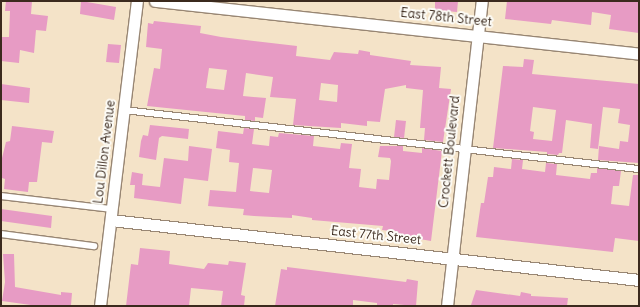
<!DOCTYPE html>
<style>
body{margin:0}
#map{position:relative;width:640px;height:307px;overflow:hidden;background:#f4e3c8;font-family:Delius,sans-serif}
div>[style]{position:absolute}
[style*='--x']{left:calc(var(--x)*1px);top:calc(var(--y)*1px);width:calc(var(--w)*1px);rotate:calc(var(--a)*1deg)}
.building>*{inset:0;background:#e79bc4}
.roads{filter:drop-shadow(1px 0 #988673) drop-shadow(-1px 0 #988673) drop-shadow(0 1px #988673) drop-shadow(0 -1px #988673)}
.service>*{height:5.5px;margin:-2.75px;padding:0 2.75px;transform-origin:2.75px;border-radius:2.75px;background:#fff}
.minor>*{height:11px;margin:-5.5px;padding:0 5.5px;transform-origin:5.5px;border-radius:5.5px;background:#fff}
span{translate:-50% -50%;white-space:nowrap;text-align:center;line-height:1.15;-webkit-text-stroke:4px #fdfcf7;paint-order:stroke}
.street-label{font-size:13px;color:#3b2a1e}
.frame{position:absolute;inset:0;border:2px solid #3b2a1e;pointer-events:none}
</style>
<div id="map">
<div class="building">
<div style="clip-path:polygon(6px 1px,32px 1px,31px 14px,48px 16px,46px 31px,36px 30px,34px 53px,20px 50px,19px 63px,1px 61px,1px 37px,9px 37px,10px 11px,5px 11px)"></div>
<div style="clip-path:polygon(81px 1px,116px 7px,114px 20px,80px 14px)"></div>
<div style="clip-path:polygon(435px 1px,458px 1px,457px 12px,435px 10px)"></div>
<div style="clip-path:polygon(507px 1px,639px 1px,639px 33px,609px 29px,611px 15px,592px 12px,591px 25px,552px 20px,551px 24px,505px 19px)"></div>
<div style="clip-path:polygon(evenodd,154px 21px,201px 26px,200px 33px,221px 37px,297px 46px,296px 56px,330px 60px,334px 52px,358px 54px,359px 50px,370px 52px,370px 55px,411px 61px,410px 65px,441px 67px,439px 88px,451px 89px,443px 142px,424px 140px,425px 128px,420px 128px,423px 90px,406px 88px,406px 85px,385px 89px,380px 122px,367px 121px,367px 126px,341px 123px,341px 128px,293px 125px,296px 99px,270px 97px,273px 77px,246px 73px,243px 96px,266px 98px,263px 118px,255px 117px,255px 121px,245px 120px,245px 116px,147px 106px,154px 68px,160px 69px,162px 49px,146px 47px,148px 23px,153px 24px,154px 21px,209px 68px,227px 70px,224px 90px,206px 88px,209px 68px,154px 21px,321px 83px,338px 85px,337px 102px,319px 100px,321px 83px)"></div>
<div style="clip-path:polygon(108px 44px,121px 45px,119px 63px,106px 62px)"></div>
<div style="clip-path:polygon(evenodd,524px 59px,534px 60px,532px 74px,639px 84px,639px 163px,598px 160px,599px 146px,619px 149px,620px 141px,628px 142px,630px 125px,618px 123px,620px 109px,603px 107px,598px 149px,590px 148px,592px 124px,566px 120px,562px 153px,559px 153px,558px 155px,547px 154px,547px 152px,493px 148px,503px 66px,523px 67px,524px 59px,533px 107px,556px 110px,552px 141px,533px 139px,534px 132px,530px 131px,533px 107px)"></div>
<div style="clip-path:polygon(1px 84px,30px 88px,29px 103px,1px 100px)"></div>
<div style="clip-path:polygon(396px 120px,406px 121px,404px 138px,394px 137px)"></div>
<div style="clip-path:polygon(150px 125px,189px 129px,188px 139px,162px 136px,159px 138px,156px 160px,139px 157px,141px 141px,143px 135px,148px 136px)"></div>
<div style="clip-path:polygon(12px 126px,54px 131px,52px 143px,42px 142px,37px 182px,29px 182px,28px 192px,4px 189px,5px 179px,2px 178px,1px 162px,6px 142px,10px 141px)"></div>
<div style="clip-path:polygon(evenodd,244px 128px,254px 129px,252px 144px,269px 146px,270px 136px,278px 137px,279px 133px,314px 136px,313px 146px,340px 149px,341px 143px,352px 144px,349px 168px,361px 169px,359px 187px,376px 189px,377px 179px,389px 180px,391px 161px,390px 158px,378px 157px,380px 146px,403px 146px,403px 151px,422px 153px,422px 148px,442px 151px,431px 241px,391px 234px,391px 231px,382px 230px,383px 226px,312px 220px,312px 218px,292px 215px,292px 218px,254px 216px,243px 215px,244px 209px,208px 206px,210px 190px,236px 192px,239px 163px,229px 162px,230px 150px,216px 148px,218px 131px,243px 134px,244px 128px,253px 168px,272px 170px,269px 193px,250px 191px,253px 168px)"></div>
<div style="clip-path:polygon(189px 146px,212px 149px,208px 181px,184px 178px,181px 204px,134px 198px,135px 185px,130px 185px,132px 172px,143px 174px,142px 185px,160px 187px,164px 158px,188px 161px)"></div>
<div style="clip-path:polygon(512px 159px,523px 160px,522px 169px,545px 172px,546px 163px,557px 164px,556px 175px,590px 179px,591px 173px,597px 173px,597px 168px,621px 171px,619px 186px,613px 186px,611px 204px,629px 206px,633px 175px,639px 175px,639px 241px,615px 238px,613px 252px,476px 237px,481px 203px,484px 203px,488px 177px,493px 177px,494px 167px,511px 169px)"></div>
<div style="clip-path:polygon(1px 209px,52px 216px,51px 228px,1px 221px)"></div>
<div style="clip-path:polygon(140px 248px,170px 251px,169px 264px,204px 269px,208px 263px,228px 265px,229px 261px,246px 263px,241px 295px,245px 296px,244px 306px,221px 306px,223px 291px,191px 288px,189px 306px,126px 306px,131px 264px,138px 265px)"></div>
<div style="clip-path:polygon(3px 254px,14px 254px,15px 287px,61px 295px,61px 292px,72px 293px,71px 305px,38px 306px,2px 301px,5px 282px)"></div>
<div style="clip-path:polygon(287px 267px,406px 282px,407px 279px,418px 281px,416px 306px,393px 304px,393px 306px,377px 306px,377px 303px,353px 300px,353px 306px,275px 306px,281px 269px,287px 270px)"></div>
<div style="clip-path:polygon(476px 290px,520px 296px,521px 292px,531px 294px,531px 296px,568px 298px,567px 306px,471px 305px)"></div>
</div>
<div class="roads">
<div class="service">
<div style="--x:124;--y:110;--w:518;--a:6.54"></div>
<div style="--x:1;--y:196;--w:112;--a:6.7"></div>
<div style="--x:1;--y:234;--w:94;--a:7.4"></div>
</div>
<div class="minor">
<div style="--x:155;--y:1;--w:487;--a:6.2"></div>
<div style="--x:111;--y:220;--w:531;--a:6.48"></div>
<div style="--x:100;--y:306;--w:307;--a:-83.1"></div>
<div style="--x:447;--y:306;--w:307;--a:-83.5"></div>
</div>
</div>
<div class="street-label">
<span style="left:446px;top:18px;rotate:6deg">East 78th Street</span>
<span style="left:105px;top:152px;rotate:-83deg">Lou Dillon Avenue</span>
<span style="left:450px;top:152px;rotate:-84deg">Crockett Boulevard</span>
<span style="left:376px;top:236px;rotate:6deg">East 77th Street</span>
</div>
<div class="frame"></div>
</div>
